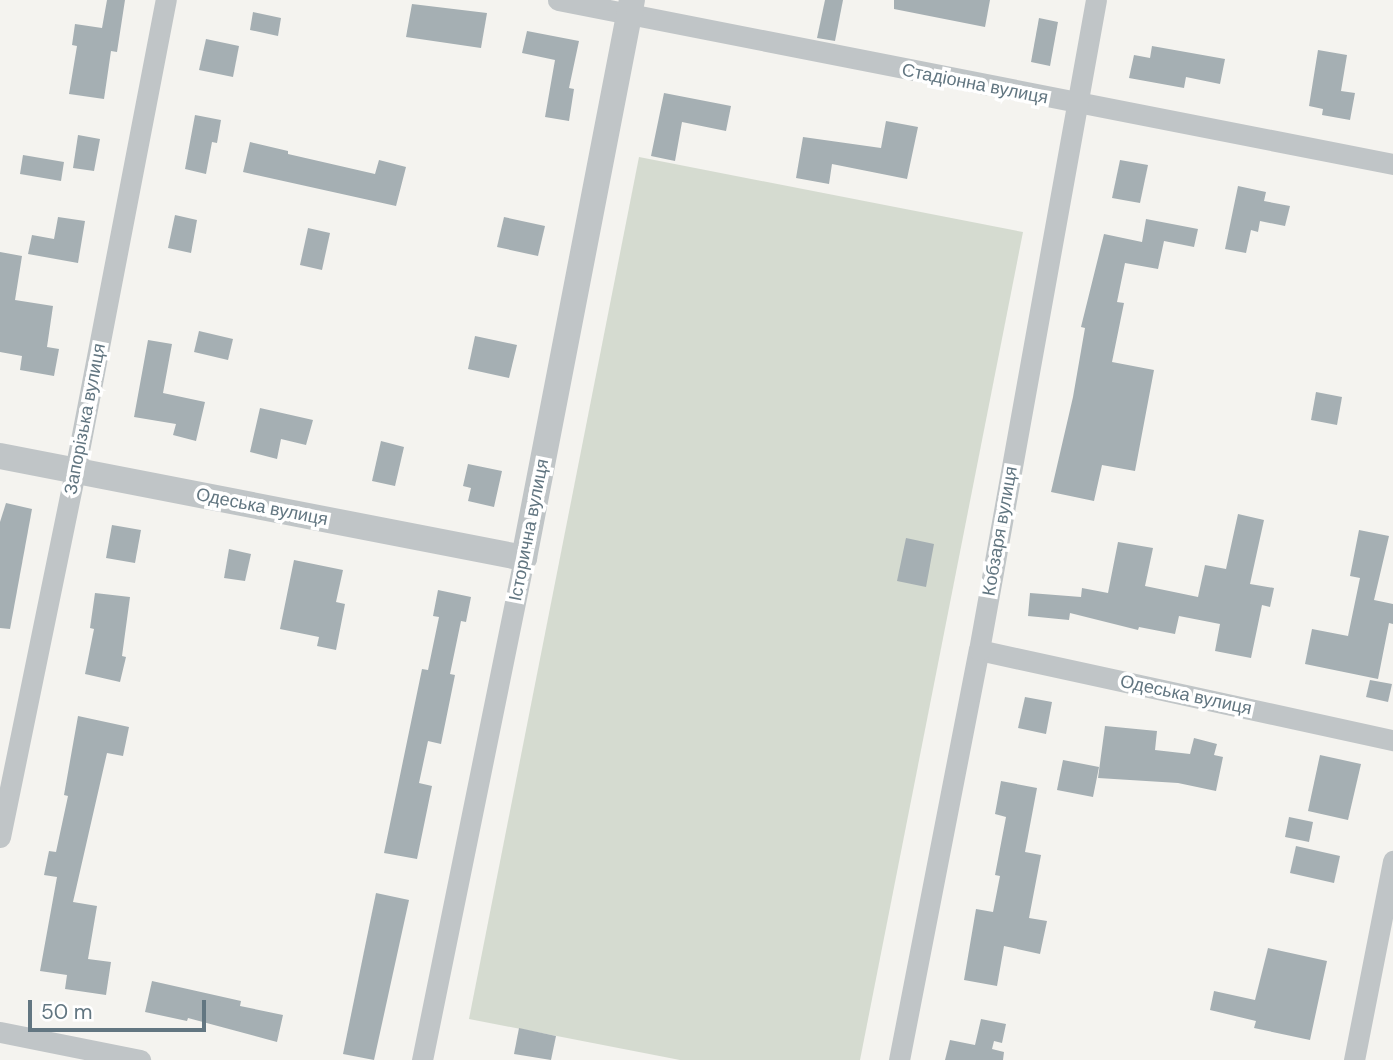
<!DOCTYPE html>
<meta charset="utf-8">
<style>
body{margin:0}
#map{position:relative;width:1393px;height:1060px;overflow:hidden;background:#f4f3ef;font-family:"DM Sans",sans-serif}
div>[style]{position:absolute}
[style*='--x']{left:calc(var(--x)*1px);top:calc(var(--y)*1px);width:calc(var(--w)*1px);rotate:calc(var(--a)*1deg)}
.green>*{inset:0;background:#d5dbd0}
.building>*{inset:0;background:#a5afb3}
.minor>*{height:21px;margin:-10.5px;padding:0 10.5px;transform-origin:10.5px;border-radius:10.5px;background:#c0c5c7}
.tertiary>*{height:26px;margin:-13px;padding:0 13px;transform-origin:13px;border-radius:13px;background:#c0c5c7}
span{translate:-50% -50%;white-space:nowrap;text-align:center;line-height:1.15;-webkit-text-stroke:7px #fff;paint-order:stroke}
.street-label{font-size:18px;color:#627681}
.scale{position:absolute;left:28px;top:1000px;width:178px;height:32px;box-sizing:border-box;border:4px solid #627681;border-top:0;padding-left:9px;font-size:21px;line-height:24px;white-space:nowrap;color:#627681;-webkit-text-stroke:5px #fff;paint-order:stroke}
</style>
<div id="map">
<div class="green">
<div style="clip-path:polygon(639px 157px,1023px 232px,860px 1060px,680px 1060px,469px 1019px)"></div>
</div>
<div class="building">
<div style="clip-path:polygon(107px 0,125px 0,117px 52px,111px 51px,104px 99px,69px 94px,77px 46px,72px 45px,75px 24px,102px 28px)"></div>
<div style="clip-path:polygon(825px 0,843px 0,835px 41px,817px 38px)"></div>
<div style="clip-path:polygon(894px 0,990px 0,985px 27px,894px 9px)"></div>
<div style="clip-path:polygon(412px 4px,487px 13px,481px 48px,406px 37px)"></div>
<div style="clip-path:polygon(253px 12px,281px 18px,278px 36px,250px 30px)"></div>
<div style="clip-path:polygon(1039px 18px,1058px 22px,1050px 66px,1031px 62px)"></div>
<div style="clip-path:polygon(527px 31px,579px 41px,569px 88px,574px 89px,569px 121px,545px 117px,555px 60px,522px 53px)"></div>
<div style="clip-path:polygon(206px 39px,239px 46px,233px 77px,199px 70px)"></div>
<div style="clip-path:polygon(1152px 46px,1225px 59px,1220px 84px,1186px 77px,1184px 88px,1129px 78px,1134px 55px,1150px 58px)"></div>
<div style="clip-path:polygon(1318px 50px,1347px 55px,1341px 91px,1355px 93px,1350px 120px,1322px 115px,1323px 109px,1309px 106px)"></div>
<div style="clip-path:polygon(664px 93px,731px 106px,726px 131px,682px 122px,675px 161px,651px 156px)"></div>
<div style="clip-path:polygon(195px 115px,221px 120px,217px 143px,212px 142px,206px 174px,185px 169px)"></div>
<div style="clip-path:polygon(886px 121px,918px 127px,907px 179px,832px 164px,829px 184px,796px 178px,803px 137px,881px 148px)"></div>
<div style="clip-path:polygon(78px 135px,100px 139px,94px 171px,73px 168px)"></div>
<div style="clip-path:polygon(250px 142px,288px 151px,288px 154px,375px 174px,379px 160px,406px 167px,396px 206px,243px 172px)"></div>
<div style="clip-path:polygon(23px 155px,64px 162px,61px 181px,20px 174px)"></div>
<div style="clip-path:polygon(1120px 160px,1148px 165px,1140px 203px,1112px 198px)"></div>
<div style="clip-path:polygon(1238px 186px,1266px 192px,1264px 201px,1290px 206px,1285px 226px,1260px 221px,1258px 232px,1251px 230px,1246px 253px,1225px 249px)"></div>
<div style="clip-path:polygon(175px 215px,197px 220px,191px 253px,168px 248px)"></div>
<div style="clip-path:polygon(58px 217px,85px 221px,78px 263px,28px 254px,32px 235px,54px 239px)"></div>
<div style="clip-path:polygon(504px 217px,545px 226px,538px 256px,497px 247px)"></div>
<div style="clip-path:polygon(1146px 219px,1198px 229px,1194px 247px,1164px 241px,1158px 269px,1125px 263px,1117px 302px,1124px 303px,1112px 362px,1154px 370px,1135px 471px,1102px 465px,1094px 501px,1051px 492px,1073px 397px,1085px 328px,1081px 327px,1104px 234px,1142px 242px)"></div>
<div style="clip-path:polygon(308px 228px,330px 233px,322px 270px,300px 265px)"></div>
<div style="clip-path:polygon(0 252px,22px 256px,15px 300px,53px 306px,47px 347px,59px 349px,54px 376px,20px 370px,22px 356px,0 352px)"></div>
<div style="clip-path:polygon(199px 331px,233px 339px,228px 360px,194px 352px)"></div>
<div style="clip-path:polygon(475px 336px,517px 345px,509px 378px,468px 369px)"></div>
<div style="clip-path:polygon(148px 340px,172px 344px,163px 393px,205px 402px,196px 441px,173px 435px,176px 424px,134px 417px)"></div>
<div style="clip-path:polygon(1316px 392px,1342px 397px,1337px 425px,1311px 420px)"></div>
<div style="clip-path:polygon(260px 408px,313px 420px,306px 445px,281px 439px,277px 459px,250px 452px)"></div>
<div style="clip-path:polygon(381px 441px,404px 447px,395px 486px,372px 481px)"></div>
<div style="clip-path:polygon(468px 464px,502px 471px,494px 507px,468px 501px,471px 488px,463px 486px)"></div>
<div style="clip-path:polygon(6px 503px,32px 509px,10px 629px,0 628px,0 522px)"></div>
<div style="clip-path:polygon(1238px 514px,1264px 520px,1250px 584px,1274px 588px,1270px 607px,1262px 605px,1251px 658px,1215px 651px,1220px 624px,1179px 616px,1175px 634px,1139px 627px,1138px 630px,1070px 613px,1069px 620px,1028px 616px,1030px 593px,1081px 597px,1082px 588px,1108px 593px,1118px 542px,1153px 548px,1145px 586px,1198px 597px,1205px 565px,1226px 569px)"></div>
<div style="clip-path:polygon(112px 525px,141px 530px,135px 563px,106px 558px)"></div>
<div style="clip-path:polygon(1359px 530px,1389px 536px,1374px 600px,1393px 604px,1393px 624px,1389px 623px,1378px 679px,1305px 664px,1312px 629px,1348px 636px,1360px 578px,1350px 576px)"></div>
<div style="clip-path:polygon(906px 538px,934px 544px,926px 587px,897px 581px)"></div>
<div style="clip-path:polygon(229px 549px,251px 554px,245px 581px,224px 578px)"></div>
<div style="clip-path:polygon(294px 560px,343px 570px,336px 602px,345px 604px,336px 650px,317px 646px,319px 637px,280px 629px)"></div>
<div style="clip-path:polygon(438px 590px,471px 597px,466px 622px,461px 621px,450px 674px,455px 675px,441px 744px,428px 741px,419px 783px,432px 786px,417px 859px,384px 853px,422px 669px,428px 670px,439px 617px,433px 616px)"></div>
<div style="clip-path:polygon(95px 593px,130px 597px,122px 656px,126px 657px,120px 682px,85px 674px,94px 629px,90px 628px)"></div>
<div style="clip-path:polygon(1370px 680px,1392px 684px,1388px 702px,1366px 697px)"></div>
<div style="clip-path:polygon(1025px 697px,1052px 702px,1046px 734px,1018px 728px)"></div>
<div style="clip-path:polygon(78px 716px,129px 727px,123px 756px,107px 753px,73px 902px,97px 906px,88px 959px,111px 962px,106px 995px,65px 989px,67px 975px,40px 971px,57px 877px,44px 875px,49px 851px,56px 852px,68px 796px,64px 795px)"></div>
<div style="clip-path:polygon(1105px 726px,1157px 731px,1155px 750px,1190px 754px,1194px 738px,1217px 744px,1214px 755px,1223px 757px,1216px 791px,1178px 783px,1098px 778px)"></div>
<div style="clip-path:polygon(1320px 755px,1361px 764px,1348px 820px,1308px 811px)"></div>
<div style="clip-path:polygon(1063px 760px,1099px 767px,1093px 797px,1057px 790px)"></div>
<div style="clip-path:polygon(1001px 781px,1037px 788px,1025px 852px,1041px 855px,1029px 918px,1047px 921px,1040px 954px,1004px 946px,997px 986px,964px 980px,976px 909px,993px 912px,1000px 876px,995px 875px,1006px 817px,995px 814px)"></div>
<div style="clip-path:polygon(1289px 817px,1313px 822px,1309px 842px,1285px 837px)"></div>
<div style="clip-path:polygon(1296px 846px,1340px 856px,1334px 883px,1290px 873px)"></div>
<div style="clip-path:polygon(376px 893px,409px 900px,374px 1060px,343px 1054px)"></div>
<div style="clip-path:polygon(1268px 948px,1327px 961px,1310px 1040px,1254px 1028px,1256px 1021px,1210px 1010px,1214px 991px,1255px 1000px)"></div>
<div style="clip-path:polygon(152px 981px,241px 1001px,240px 1006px,283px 1015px,277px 1042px,188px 1018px,187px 1021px,145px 1012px)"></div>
<div style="clip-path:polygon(981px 1019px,1006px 1024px,1002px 1043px,994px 1041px,992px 1049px,1004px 1052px,1003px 1060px,945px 1060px,950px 1040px,975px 1045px)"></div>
<div style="clip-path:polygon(519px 1028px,556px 1036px,551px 1060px,514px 1054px)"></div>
</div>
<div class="minor">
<div style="--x:558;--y:0;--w:851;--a:11.11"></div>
<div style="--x:979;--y:650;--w:424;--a:12.3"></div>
<div style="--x:0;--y:837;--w:374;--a:-78.4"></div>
<div style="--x:75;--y:471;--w:480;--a:-79.1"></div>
<div style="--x:0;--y:1032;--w:143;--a:11.3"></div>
<div style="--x:422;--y:1060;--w:512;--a:-78.51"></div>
<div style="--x:899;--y:1060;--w:418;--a:-79"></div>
<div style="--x:979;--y:650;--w:660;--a:-79.8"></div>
<div style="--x:1354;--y:1060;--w:203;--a:-78.9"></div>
</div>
<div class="tertiary">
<div style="--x:0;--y:456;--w:534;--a:11.02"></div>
<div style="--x:524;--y:558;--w:568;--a:-79.05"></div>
</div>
<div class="street-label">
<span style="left:975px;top:84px;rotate:11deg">Стадіонна вулиця</span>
<span style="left:85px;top:419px;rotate:-79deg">Запорізька вулиця</span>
<span style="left:262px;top:507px;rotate:11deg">Одеська вулиця</span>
<span style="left:529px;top:530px;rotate:-79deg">Історична вулиця</span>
<span style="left:1000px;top:531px;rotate:-80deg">Кобзаря вулиця</span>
<span style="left:1186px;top:695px;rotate:12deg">Одеська вулиця</span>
</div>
<div class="scale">50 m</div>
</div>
